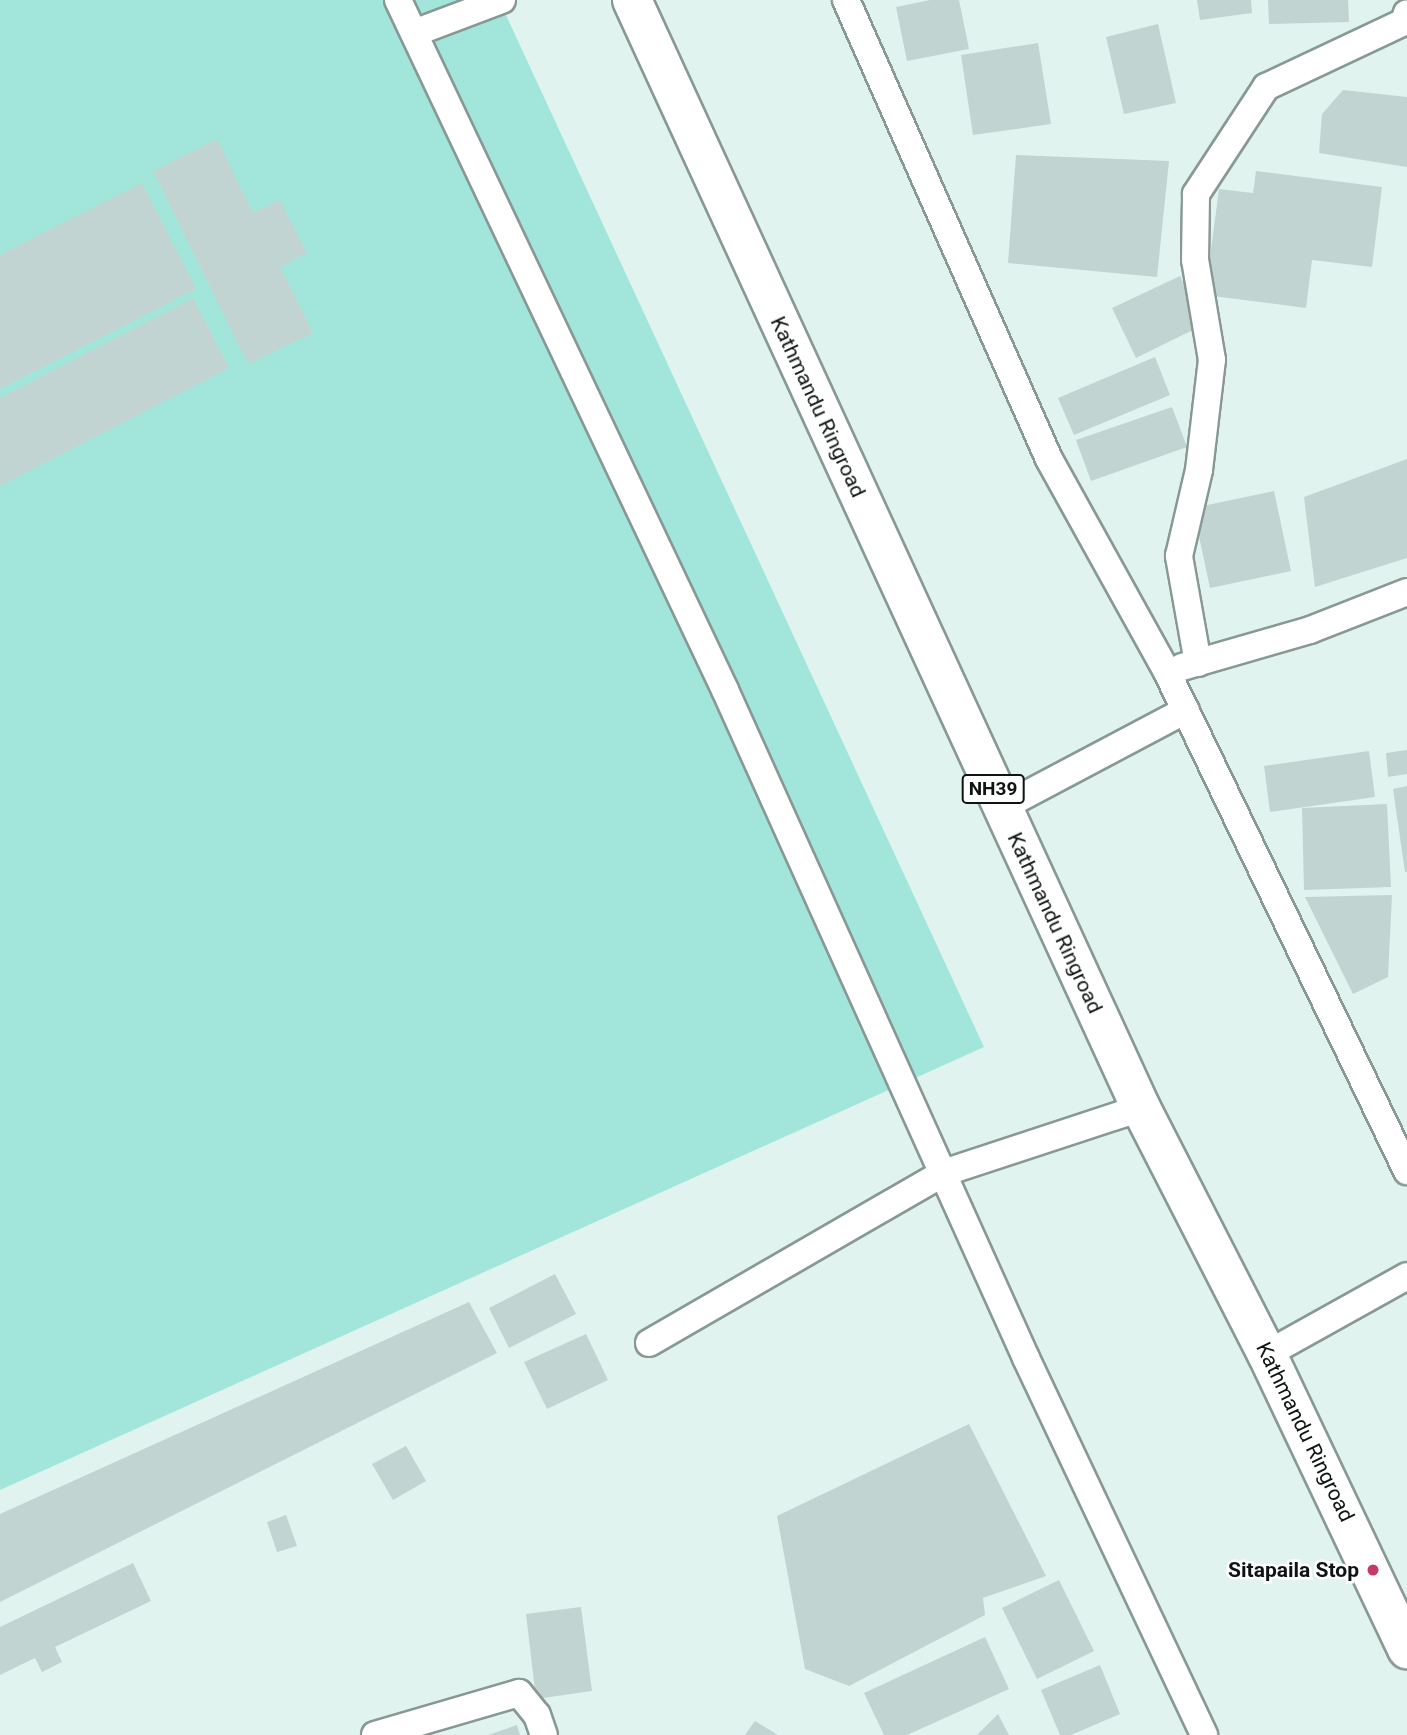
<!DOCTYPE html>
<style>
body{margin:0}
#map{position:relative;width:1407px;height:1735px;overflow:hidden;background:#e0f3ef;font-family:Roboto,sans-serif}
div>[style]{position:absolute}
[style*='--x']{left:calc(var(--x)*1px);top:calc(var(--y)*1px);width:calc(var(--w)*1px);rotate:calc(var(--a)*1deg)}
.green>*{inset:0;background:#a2e6db}
.building>*{inset:0;background:#c2d4d1}
.roads{filter:drop-shadow(2px 0 #879895) drop-shadow(-2px 0 #879895) drop-shadow(0 2px #879895) drop-shadow(0 -2px #879895)}
.service>*{height:26px;margin:-13px;padding:0 13px;transform-origin:13px;border-radius:13px;background:#fff}
.trunk>*{height:38px;margin:-19px;padding:0 19px;transform-origin:19px;border-radius:19px;background:#fff}
.dots>*{width:19px;height:19px;translate:-50% -50%;box-sizing:border-box;border:4px solid #fff;border-radius:50%}
span{translate:-50% -50%;white-space:nowrap;text-align:center;line-height:1.15;-webkit-text-stroke:5px #fff;paint-order:stroke}
.shield-label span{padding:2px 5px;background:#fff;border:2px solid;border-radius:5px;-webkit-text-stroke-width:0}
.shield-label{font-size:19px;color:#0d1413;font-weight:700}
.street-label{font-size:21px;color:#0d1413}
.poi-label{font-size:21px;color:#0d1413;font-weight:700}
.right{translate:-100% -50%;text-align:right}
</style>
<div id="map">
<div class="green">
<div style="clip-path:polygon(0 0,499px 0,984px 1047px,0 1490px)"></div>
</div>
<div class="building">
<div style="clip-path:polygon(930px 0,959px 0,969px 49px,907px 61px,896px 7px)"></div>
<div style="clip-path:polygon(1197px 0,1251px 0,1252px 13px,1200px 20px)"></div>
<div style="clip-path:polygon(1268px 0,1348px 0,1349px 22px,1269px 24px)"></div>
<div style="clip-path:polygon(1158px 24px,1176px 103px,1124px 114px,1106px 37px)"></div>
<div style="clip-path:polygon(1038px 43px,1051px 124px,973px 135px,961px 55px)"></div>
<div style="clip-path:polygon(1343px 90px,1407px 97px,1407px 167px,1319px 153px,1322px 114px)"></div>
<div style="clip-path:polygon(217px 139px,253px 213px,280px 200px,307px 253px,280px 267px,313px 333px,248px 364px,153px 171px)"></div>
<div style="clip-path:polygon(1016px 155px,1169px 161px,1157px 277px,1008px 263px)"></div>
<div style="clip-path:polygon(1256px 171px,1382px 187px,1372px 267px,1312px 260px,1306px 308px,1205px 295px,1219px 189px,1253px 193px)"></div>
<div style="clip-path:polygon(142px 183px,196px 289px,0 389px,0 255px)"></div>
<div style="clip-path:polygon(1180px 276px,1203px 325px,1136px 358px,1112px 308px)"></div>
<div style="clip-path:polygon(193px 298px,229px 368px,0 486px,0 398px)"></div>
<div style="clip-path:polygon(1155px 357px,1170px 395px,1074px 435px,1058px 398px)"></div>
<div style="clip-path:polygon(1172px 407px,1187px 447px,1091px 481px,1076px 440px)"></div>
<div style="clip-path:polygon(1407px 459px,1407px 558px,1315px 587px,1304px 497px)"></div>
<div style="clip-path:polygon(1274px 491px,1291px 571px,1210px 588px,1193px 508px)"></div>
<div style="clip-path:polygon(1407px 750px,1407px 774px,1388px 777px,1386px 753px)"></div>
<div style="clip-path:polygon(1369px 751px,1375px 797px,1270px 812px,1264px 766px)"></div>
<div style="clip-path:polygon(1407px 786px,1407px 872px,1405px 872px,1393px 789px)"></div>
<div style="clip-path:polygon(1387px 804px,1391px 887px,1304px 890px,1302px 808px)"></div>
<div style="clip-path:polygon(1392px 895px,1388px 977px,1353px 994px,1305px 897px)"></div>
<div style="clip-path:polygon(555px 1274px,576px 1314px,509px 1348px,489px 1308px)"></div>
<div style="clip-path:polygon(469px 1302px,497px 1353px,0 1602px,0 1514px)"></div>
<div style="clip-path:polygon(586px 1334px,608px 1380px,547px 1409px,524px 1362px)"></div>
<div style="clip-path:polygon(969px 1424px,1046px 1576px,983px 1598px,985px 1615px,849px 1686px,805px 1669px,777px 1516px)"></div>
<div style="clip-path:polygon(406px 1446px,426px 1481px,393px 1500px,372px 1464px)"></div>
<div style="clip-path:polygon(286px 1515px,297px 1546px,277px 1552px,267px 1522px)"></div>
<div style="clip-path:polygon(133px 1563px,151px 1601px,55px 1647px,62px 1662px,42px 1672px,35px 1658px,0 1675px,0 1627px)"></div>
<div style="clip-path:polygon(1059px 1580px,1094px 1651px,1037px 1679px,1002px 1608px)"></div>
<div style="clip-path:polygon(581px 1607px,592px 1691px,536px 1699px,526px 1614px)"></div>
<div style="clip-path:polygon(985px 1637px,1009px 1689px,907px 1735px,884px 1735px,864px 1693px)"></div>
<div style="clip-path:polygon(1100px 1665px,1120px 1714px,1071px 1735px,1060px 1735px,1041px 1690px)"></div>
<div style="clip-path:polygon(998px 1714px,1009px 1735px,977px 1735px)"></div>
<div style="clip-path:polygon(755px 1721px,778px 1735px,745px 1735px)"></div>
<div style="clip-path:polygon(517px 1725px,520px 1735px,488px 1735px)"></div>
</div>
<div class="roads">
<div class="service">
<div style="--x:398;--y:0;--w:764;--a:64.64"></div>
<div style="--x:725;--y:690;--w:733;--a:65.74"></div>
<div style="--x:1026;--y:1358;--w:417;--a:64.7"></div>
<div style="--x:846;--y:0;--w:502;--a:66.14"></div>
<div style="--x:1049;--y:459;--w:244;--a:61"></div>
<div style="--x:1167;--y:672;--w:554;--a:64.31"></div>
<div style="--x:414;--y:33;--w:94;--a:-20.6"></div>
<div style="--x:1198;--y:663;--w:109;--a:-100.1"></div>
<div style="--x:1179;--y:556;--w:88;--a:-76.9"></div>
<div style="--x:1199;--y:470;--w:111;--a:-83.3"></div>
<div style="--x:1212;--y:360;--w:101;--a:-99.6"></div>
<div style="--x:1195;--y:260;--w:66;--a:-89.1"></div>
<div style="--x:1196;--y:194;--w:128;--a:-56.8"></div>
<div style="--x:1266;--y:87;--w:153;--a:-25.2"></div>
<div style="--x:1404;--y:22;--w:9;--a:-72"></div>
<div style="--x:1182;--y:667;--w:133;--a:-16.1"></div>
<div style="--x:1310;--y:630;--w:104;--a:-21.4"></div>
<div style="--x:1001;--y:808;--w:209;--a:-27.9"></div>
<div style="--x:649;--y:1343;--w:340;--a:-30"></div>
<div style="--x:943;--y:1173;--w:208;--a:-18.2"></div>
<div style="--x:1267;--y:1354;--w:160;--a:-29.1"></div>
<div style="--x:375;--y:1735;--w:150;--a:-16.3"></div>
<div style="--x:519;--y:1693;--w:28;--a:51"></div>
<div style="--x:537;--y:1715;--w:21;--a:71"></div>
</div>
<div class="trunk">
<div style="--x:632;--y:0;--w:1219;--a:65.33"></div>
<div style="--x:1141;--y:1108;--w:276;--a:62.9"></div>
<div style="--x:1267;--y:1354;--w:327;--a:64.6"></div>
</div>
</div>
<div class="dots">
<div style="left:1373px;top:1570px;background:#c63a6b"></div>
</div>
<div class="shield-label">
<span style="left:993px;top:789px">NH39</span>
</div>
<div class="street-label">
<span style="left:818px;top:407px;rotate:65deg">Kathmandu Ringroad</span>
<span style="left:1055px;top:923px;rotate:65deg">Kathmandu Ringroad</span>
<span style="left:1305px;top:1432px;rotate:64deg">Kathmandu Ringroad</span>
</div>
<div class="poi-label">
<span class="right" style="left:1359px;top:1570px">Sitapaila Stop</span>
</div>
</div>
